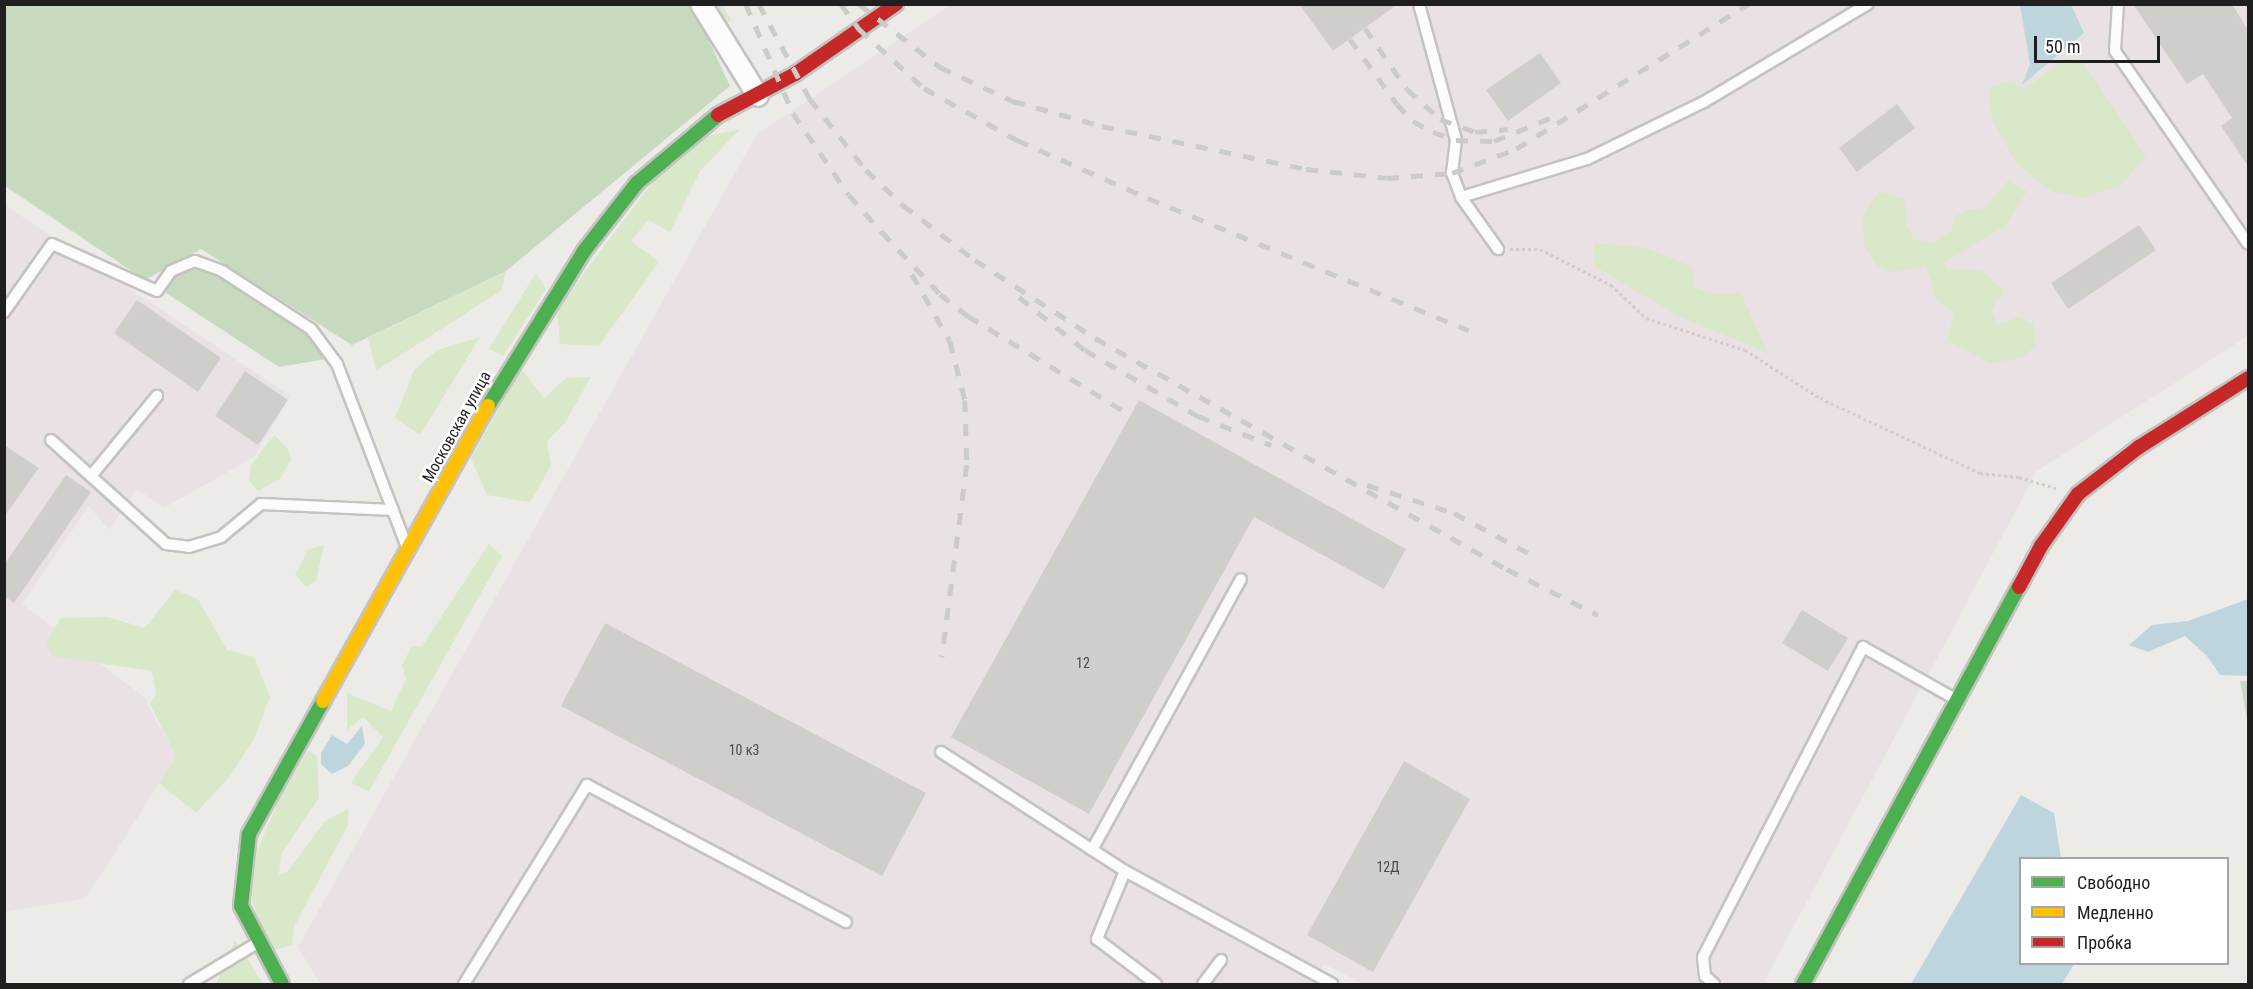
<!DOCTYPE html>
<meta charset="utf-8">
<style>
body{margin:0}
#map{position:relative;width:2253px;height:989px;overflow:hidden;background:#edebe8;font-family:"Roboto Condensed",sans-serif}
div>[style]{position:absolute}
[style*='--x']{left:calc(var(--x)*1px);top:calc(var(--y)*1px);width:calc(var(--w)*1px);rotate:calc(var(--a)*1deg)}
.industrial>*{inset:0;background:#eae1e5}
.grass>*{inset:0;background:#d8e8c9}
.forest>*{inset:0;background:#c7d9bf}
.water>*{inset:0;background:#bed5de}
.building>*{inset:0;background:#d0cecb}
.path>*{height:3px;margin-top:-1.5px;transform-origin:0;background:repeating-linear-gradient(90deg,#d6cac8 0 3px,transparent 0 6px)}
.roads{filter:drop-shadow(2px 0 #c4c3c2) drop-shadow(-2px 0 #c4c3c2) drop-shadow(0 2px #c4c3c2) drop-shadow(0 -2px #c4c3c2)}
.lane>*{height:10px;margin:-5px;padding:0 5px;transform-origin:5px;border-radius:5px;background:#fcfcfc}
.street>*{height:20px;margin:-10px;padding:0 10px;transform-origin:10px;border-radius:10px;background:#fcfcfc}
.fast>*{height:14px;margin:-7px;padding:0 7px;transform-origin:7px;border-radius:7px;background:#4caf50}
.slow>*{height:14px;margin:-7px;padding:0 7px;transform-origin:7px;border-radius:7px;background:#ffc107}
.jam>*{height:14px;margin:-7px;padding:0 7px;transform-origin:7px;border-radius:7px;background:#c62828}
.rail>*{height:4.5px;margin-top:-2.25px;transform-origin:0;background:repeating-linear-gradient(90deg,#cbcbca 0 12px,transparent 0 24px)}
span{translate:-50% -50%;white-space:nowrap;text-align:center;line-height:1.15;-webkit-text-stroke:5px #fff;paint-order:stroke}
.number-label{font-size:14px;color:#4b4b4a}
.number-label span{-webkit-text-stroke-width:0}
.street-label{font-size:16px;color:#1f1f1f}
.frame{position:absolute;inset:0;border:6px solid #1f1f1f;pointer-events:none}
.legend{position:absolute;left:2019px;top:857px;width:210px;height:108px;box-sizing:border-box;background:#fff;border:2px solid #a5a5a5;margin:0;padding:8px 10px;list-style:none;font-size:18px;color:#1f1f1f}
.legend li{display:flex;align-items:center;gap:12px;height:30px}
.legend b{width:30px;border:2px solid #a5a5a5}
.scale{position:absolute;left:2034px;top:36px;width:126px;height:27px;box-sizing:border-box;border:3px solid #1f1f1f;border-top:0;padding-left:8px;font-size:18px;line-height:21px;white-space:nowrap;color:#1f1f1f;-webkit-text-stroke:4px #fff;paint-order:stroke}
</style>
<div id="map">
<div class="industrial">
<div style="clip-path:polygon(951px 5px,2248px 5px,2248px 336px,2037px 471px,1763px 984px,1364px 984px,1324px 964px,1312px 984px,320px 984px,298px 947px,757px 134px)"></div>
<div style="clip-path:polygon(5px 205px,290px 396px,254px 457px,164px 508px,137px 489px,109px 530px,89px 506px,22px 604px,144px 697px,176px 757px,86px 898px,5px 912px)"></div>
</div>
<div class="grass">
<div style="clip-path:polygon(708px 5px,722px 5px,731px 20px,722px 26px)"></div>
<div style="clip-path:polygon(2068px 58px,2081px 60px,2146px 156px,2120px 186px,2083px 198px,2051px 191px,2017px 164px,1992px 120px,1989px 88px,2012px 80px,2022px 90px)"></div>
<div style="clip-path:polygon(740px 129px,700px 171px,670px 232px,648px 220px,631px 241px,659px 262px,599px 346px,560px 344px,557px 309px,658px 175px,705px 137px)"></div>
<div style="clip-path:polygon(2008px 181px,2027px 191px,2005px 226px,1944px 263px,1948px 269px,1983px 271px,2004px 292px,1991px 310px,1997px 324px,2018px 317px,2033px 324px,2036px 346px,2021px 358px,1990px 363px,1948px 341px,1954px 312px,1937px 301px,1926px 267px,1889px 272px,1876px 265px,1864px 245px,1863px 215px,1879px 192px,1905px 200px,1906px 223px,1913px 239px,1932px 243px,1951px 231px,1955px 216px,1969px 209px,1982px 210px)"></div>
<div style="clip-path:polygon(1594px 243px,1646px 248px,1691px 266px,1695px 288px,1718px 295px,1741px 293px,1768px 353px,1678px 316px,1594px 266px)"></div>
<div style="clip-path:polygon(506px 271px,502px 290px,376px 371px,368px 338px)"></div>
<div style="clip-path:polygon(536px 273px,546px 289px,503px 356px,489px 349px)"></div>
<div style="clip-path:polygon(480px 337px,420px 435px,395px 418px,414px 370px,437px 350px)"></div>
<div style="clip-path:polygon(521px 369px,544px 398px,566px 378px,591px 377px,565px 423px,547px 441px,551px 466px,530px 502px,487px 495px,471px 458px)"></div>
<div style="clip-path:polygon(274px 435px,288px 449px,291px 460px,280px 479px,258px 491px,249px 481px,251px 465px)"></div>
<div style="clip-path:polygon(489px 544px,502px 556px,369px 791px,351px 783px,383px 737px,363px 717px,347px 730px,347px 693px,391px 711px,406px 679px,402px 665px,412px 646px,422px 646px)"></div>
<div style="clip-path:polygon(324px 545px,316px 581px,306px 587px,295px 574px,309px 549px)"></div>
<div style="clip-path:polygon(175px 590px,198px 599px,227px 650px,254px 657px,270px 697px,254px 739px,230px 776px,196px 813px,159px 783px,176px 757px,150px 704px,156px 693px,152px 671px,52px 656px,46px 643px,61px 618px,107px 617px,145px 628px)"></div>
<div style="clip-path:polygon(308px 750px,317px 757px,319px 798px,281px 854px,279px 875px,288px 871px,325px 821px,348px 809px,348px 825px,294px 927px,292px 945px,270px 951px,252px 901px,249px 870px,279px 800px)"></div>
<div style="clip-path:polygon(235px 940px,249px 961px,263px 984px,216px 984px)"></div>
</div>
<div class="forest">
<div style="clip-path:polygon(4px 5px,692px 5px,730px 86px,506px 271px,352px 345px,201px 249px,145px 280px,5px 186px)"></div>
<div style="clip-path:polygon(194px 267px,225px 276px,304px 330px,326px 359px,279px 367px,163px 291px,175px 275px)"></div>
<div style="clip-path:polygon(2240px 681px,2248px 681px,2248px 721px,2247px 719px)"></div>
</div>
<div class="water">
<div style="clip-path:polygon(2020px 5px,2071px 5px,2084px 33px,2022px 85px,2030px 64px)"></div>
<div style="clip-path:polygon(2248px 599px,2248px 676px,2220px 675px,2207px 656px,2185px 636px,2148px 652px,2129px 645px,2152px 625px,2188px 621px)"></div>
<div style="clip-path:polygon(362px 726px,365px 744px,348px 766px,332px 774px,321px 764px,321px 753px,332px 735px,347px 744px)"></div>
<div style="clip-path:polygon(2021px 795px,2054px 813px,2061px 858px,2020px 858px,2020px 964px,2074px 964px,2062px 984px,1911px 984px)"></div>
</div>
<div class="building">
<div style="clip-path:polygon(1299px 4px,1398px 4px,1333px 51px)"></div>
<div style="clip-path:polygon(2133px 4px,2232px 4px,2248px 30px,2248px 166px,2221px 126px,2232px 118px,2203px 74px,2187px 84px)"></div>
<div style="clip-path:polygon(1540px 53px,1561px 83px,1508px 121px,1486px 90px)"></div>
<div style="clip-path:polygon(1897px 104px,1915px 128px,1857px 172px,1839px 148px)"></div>
<div style="clip-path:polygon(2139px 225px,2156px 250px,2068px 309px,2051px 283px)"></div>
<div style="clip-path:polygon(137px 300px,221px 358px,198px 392px,114px 333px)"></div>
<div style="clip-path:polygon(245px 371px,288px 400px,258px 445px,215px 416px)"></div>
<div style="clip-path:polygon(1139px 400px,1406px 549px,1384px 589px,1254px 517px,1089px 814px,951px 737px)"></div>
<div style="clip-path:polygon(4px 445px,39px 468px,4px 517px)"></div>
<div style="clip-path:polygon(66px 475px,91px 492px,14px 603px,4px 596px,4px 565px)"></div>
<div style="clip-path:polygon(1802px 610px,1848px 638px,1828px 671px,1782px 643px)"></div>
<div style="clip-path:polygon(605px 623px,926px 793px,882px 876px,561px 706px)"></div>
<div style="clip-path:polygon(1404px 761px,1470px 799px,1373px 972px,1307px 935px)"></div>
</div>
<div class="path">
<div style="--x:1510;--y:249;--w:30;--a:0"></div>
<div style="--x:1540;--y:249;--w:80;--a:26.9"></div>
<div style="--x:1611;--y:285;--w:48;--a:43.3"></div>
<div style="--x:1646;--y:318;--w:104;--a:17.9"></div>
<div style="--x:1745;--y:350;--w:89;--a:32.6"></div>
<div style="--x:1820;--y:398;--w:177;--a:25.1"></div>
<div style="--x:1980;--y:473;--w:39;--a:6"></div>
<div style="--x:2019;--y:477;--w:39;--a:17"></div>
</div>
<div class="roads">
<div class="lane">
<div style="--x:1419;--y:4;--w:141;--a:74.8"></div>
<div style="--x:1456;--y:140;--w:33;--a:97"></div>
<div style="--x:1452;--y:173;--w:26;--a:69"></div>
<div style="--x:1461;--y:197;--w:64;--a:54.6"></div>
<div style="--x:2118;--y:4;--w:47;--a:93.7"></div>
<div style="--x:2115;--y:51;--w:234;--a:55.4"></div>
<div style="--x:1461;--y:197;--w:132;--a:-16.8"></div>
<div style="--x:1587;--y:159;--w:130;--a:-26"></div>
<div style="--x:1704;--y:102;--w:191;--a:-30.9"></div>
<div style="--x:4;--y:312;--w:83;--a:-54.8"></div>
<div style="--x:52;--y:244;--w:115;--a:24.1"></div>
<div style="--x:157;--y:291;--w:24;--a:-55"></div>
<div style="--x:171;--y:271;--w:26;--a:-23"></div>
<div style="--x:195;--y:261;--w:29;--a:20"></div>
<div style="--x:222;--y:271;--w:106;--a:33.1"></div>
<div style="--x:311;--y:329;--w:44;--a:53.4"></div>
<div style="--x:337;--y:364;--w:194;--a:69.1"></div>
<div style="--x:51;--y:440;--w:155;--a:42.1"></div>
<div style="--x:166;--y:544;--w:23;--a:7"></div>
<div style="--x:189;--y:547;--w:34;--a:-17"></div>
<div style="--x:221;--y:537;--w:52;--a:-39.5"></div>
<div style="--x:261;--y:504;--w:132;--a:2.6"></div>
<div style="--x:91;--y:476;--w:104;--a:-50.5"></div>
<div style="--x:941;--y:752;--w:219;--a:32.9"></div>
<div style="--x:1125;--y:871;--w:236;--a:28.6"></div>
<div style="--x:1092;--y:850;--w:309;--a:-61.2"></div>
<div style="--x:1125;--y:871;--w:74;--a:112.4"></div>
<div style="--x:1097;--y:939;--w:74;--a:37.3"></div>
<div style="--x:189;--y:984;--w:82;--a:-31"></div>
<div style="--x:464;--y:984;--w:234;--a:-58.3"></div>
<div style="--x:587;--y:785;--w:293;--a:27.9"></div>
<div style="--x:1203;--y:984;--w:30;--a:-53"></div>
<div style="--x:1714;--y:984;--w:12;--a:-138"></div>
<div style="--x:1705;--y:976;--w:19;--a:-96"></div>
<div style="--x:1703;--y:957;--w:349;--a:-62.7"></div>
<div style="--x:1863;--y:647;--w:108;--a:29.4"></div>
</div>
<div class="street">
<div style="--x:701;--y:4;--w:108;--a:58.2"></div>
</div>
<div class="fast">
<div style="--x:488;--y:406;--w:182;--a:-58.2"></div>
<div style="--x:584;--y:251;--w:86;--a:-52.1"></div>
<div style="--x:637;--y:183;--w:106;--a:-40"></div>
<div style="--x:282;--y:984;--w:88;--a:-117.7"></div>
<div style="--x:241;--y:906;--w:72;--a:-83.7"></div>
<div style="--x:249;--y:834;--w:152;--a:-60.9"></div>
<div style="--x:1803;--y:984;--w:452;--a:-61.5"></div>
</div>
<div class="slow">
<div style="--x:323;--y:701;--w:338;--a:-60.8"></div>
</div>
<div class="jam">
<div style="--x:718;--y:115;--w:87;--a:-28"></div>
<div style="--x:795;--y:74;--w:123;--a:-34.7"></div>
<div style="--x:2019;--y:587;--w:47;--a:-61.8"></div>
<div style="--x:2041;--y:546;--w:64;--a:-54.6"></div>
<div style="--x:2078;--y:494;--w:77;--a:-37.6"></div>
<div style="--x:2139;--y:447;--w:129;--a:-32.3"></div>
</div>
</div>
<div class="rail">
<div style="--x:746;--y:4;--w:119;--a:66.7"></div>
<div style="--x:793;--y:113;--w:99;--a:55.7"></div>
<div style="--x:849;--y:195;--w:50;--a:48.3"></div>
<div style="--x:882;--y:232;--w:85;--a:46.9"></div>
<div style="--x:940;--y:294;--w:36;--a:38"></div>
<div style="--x:968;--y:316;--w:190;--a:31.4"></div>
<div style="--x:759;--y:4;--w:108;--a:61.8"></div>
<div style="--x:810;--y:99;--w:90;--a:51.7"></div>
<div style="--x:866;--y:170;--w:51;--a:43.4"></div>
<div style="--x:903;--y:205;--w:91;--a:37.4"></div>
<div style="--x:975;--y:260;--w:143;--a:33"></div>
<div style="--x:1095;--y:338;--w:472;--a:29.3"></div>
<div style="--x:1507;--y:569;--w:102;--a:26.8"></div>
<div style="--x:841;--y:4;--w:31;--a:54"></div>
<div style="--x:859;--y:29;--w:88;--a:42.2"></div>
<div style="--x:924;--y:88;--w:107;--a:29.2"></div>
<div style="--x:1017;--y:140;--w:143;--a:23.9"></div>
<div style="--x:1148;--y:198;--w:347;--a:22.4"></div>
<div style="--x:859;--y:4;--w:103;--a:37.9"></div>
<div style="--x:940;--y:67;--w:81;--a:25"></div>
<div style="--x:1013;--y:101;--w:92;--a:15.7"></div>
<div style="--x:1102;--y:126;--w:208;--a:11.9"></div>
<div style="--x:1306;--y:169;--w:81;--a:6.3"></div>
<div style="--x:1387;--y:178;--w:65;--a:-4.4"></div>
<div style="--x:1452;--y:173;--w:68;--a:-20.6"></div>
<div style="--x:1516;--y:149;--w:274;--a:-32"></div>
<div style="--x:1365;--y:28;--w:74;--a:55.5"></div>
<div style="--x:1407;--y:89;--w:45;--a:42.3"></div>
<div style="--x:1440;--y:119;--w:37;--a:20"></div>
<div style="--x:1475;--y:132;--w:33;--a:-5"></div>
<div style="--x:1350;--y:39;--w:80;--a:54.1"></div>
<div style="--x:1397;--y:104;--w:23;--a:47"></div>
<div style="--x:1413;--y:121;--w:23;--a:29"></div>
<div style="--x:1433;--y:132;--w:24;--a:19"></div>
<div style="--x:1456;--y:140;--w:38;--a:2"></div>
<div style="--x:1494;--y:141;--w:68;--a:-22.4"></div>
<div style="--x:912;--y:274;--w:77;--a:60.4"></div>
<div style="--x:950;--y:341;--w:61;--a:75.7"></div>
<div style="--x:965;--y:400;--w:65;--a:88.2"></div>
<div style="--x:967;--y:465;--w:194;--a:97.4"></div>
<div style="--x:1019;--y:297;--w:85;--a:38.8"></div>
<div style="--x:1085;--y:350;--w:131;--a:30.3"></div>
<div style="--x:1198;--y:416;--w:79;--a:21.7"></div>
<div style="--x:1367;--y:485;--w:91;--a:17.8"></div>
<div style="--x:1454;--y:513;--w:89;--a:28.3"></div>
</div>
<div class="number-label">
<span style="left:1083px;top:663px">12</span>
<span style="left:744px;top:750px">10 к3</span>
<span style="left:1388px;top:867px">12Д</span>
</div>
<div class="street-label">
<span style="left:457px;top:427px;rotate:-61deg">Московская улица</span>
</div>
<div class="frame"></div>
<ul class="legend">
<li><b style="height:8px;background:#4caf50"></b>Свободно</li>
<li><b style="height:8px;background:#ffc107"></b>Медленно</li>
<li><b style="height:8px;background:#c62828"></b>Пробка</li>
</ul>
<div class="scale">50 m</div>
</div>
